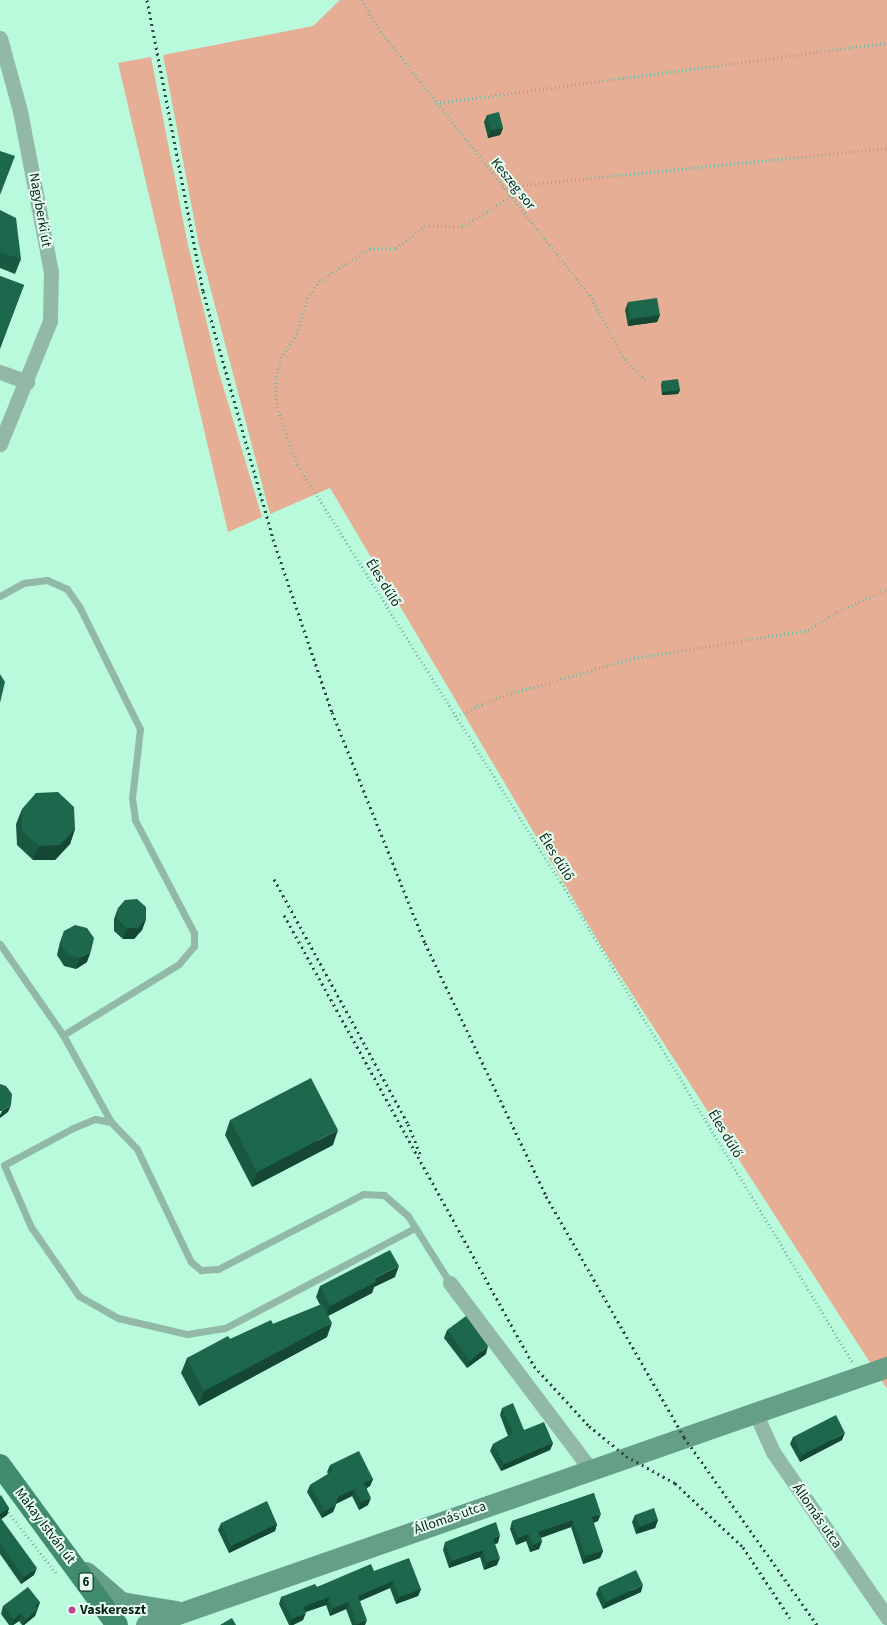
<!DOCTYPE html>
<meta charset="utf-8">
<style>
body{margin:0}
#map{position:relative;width:887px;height:1625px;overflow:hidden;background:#bafadc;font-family:"Source Sans 3",sans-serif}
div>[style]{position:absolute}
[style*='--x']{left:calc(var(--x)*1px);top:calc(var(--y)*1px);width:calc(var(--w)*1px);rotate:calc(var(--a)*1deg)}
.green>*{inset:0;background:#e7ae96}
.path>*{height:2.5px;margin-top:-1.25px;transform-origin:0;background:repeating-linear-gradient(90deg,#82b69f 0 1px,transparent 0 4px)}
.service>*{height:7px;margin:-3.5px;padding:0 3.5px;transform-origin:3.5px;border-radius:3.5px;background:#92b8a6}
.minor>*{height:15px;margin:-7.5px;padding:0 7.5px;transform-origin:7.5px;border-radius:7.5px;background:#92b8a6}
.secondary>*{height:21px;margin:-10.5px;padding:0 10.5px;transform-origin:10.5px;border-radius:10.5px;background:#659f85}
.primary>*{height:22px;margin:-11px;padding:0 11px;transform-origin:11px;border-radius:11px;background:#408c6d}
.rail>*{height:3px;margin-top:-1.5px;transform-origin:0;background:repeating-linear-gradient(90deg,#294a3c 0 2px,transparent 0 6px)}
.wall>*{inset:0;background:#195941}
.shaded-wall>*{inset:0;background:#144835}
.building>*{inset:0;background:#1d674c}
.dots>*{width:11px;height:11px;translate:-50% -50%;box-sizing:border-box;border:2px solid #e5fef1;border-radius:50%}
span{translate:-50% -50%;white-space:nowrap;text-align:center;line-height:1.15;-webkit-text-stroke:4px #e5fef1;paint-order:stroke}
.shield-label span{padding:1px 3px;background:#e5fef1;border:1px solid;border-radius:3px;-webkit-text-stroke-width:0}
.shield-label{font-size:13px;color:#082218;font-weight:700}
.street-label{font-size:14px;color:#082218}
.poi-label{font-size:14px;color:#082218;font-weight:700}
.left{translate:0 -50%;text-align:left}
</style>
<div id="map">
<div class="green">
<div style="clip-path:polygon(340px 0,887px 0,887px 1389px,601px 946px,330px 488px,270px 514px,199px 245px,163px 55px,313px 26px)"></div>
<div style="clip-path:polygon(151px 57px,188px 245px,218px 369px,262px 517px,228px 532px,118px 63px)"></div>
</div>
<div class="path">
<div style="--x:362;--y:0;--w:32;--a:60"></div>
<div style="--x:378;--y:28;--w:341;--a:51.6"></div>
<div style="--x:590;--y:295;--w:69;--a:61.6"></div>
<div style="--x:623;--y:356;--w:34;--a:47"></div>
<div style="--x:436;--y:103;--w:455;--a:-7.6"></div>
<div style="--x:503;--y:187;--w:386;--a:-5.8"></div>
<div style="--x:511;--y:197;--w:57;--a:148.5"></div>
<div style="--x:462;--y:227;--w:36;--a:-178"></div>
<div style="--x:426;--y:226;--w:39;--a:143"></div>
<div style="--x:395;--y:249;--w:25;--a:180"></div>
<div style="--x:370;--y:249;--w:59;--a:147.4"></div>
<div style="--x:320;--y:281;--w:21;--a:125"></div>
<div style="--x:308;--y:298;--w:38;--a:107"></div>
<div style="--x:297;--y:334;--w:27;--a:123"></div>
<div style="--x:282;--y:357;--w:23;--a:105"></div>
<div style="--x:276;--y:379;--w:28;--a:88"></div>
<div style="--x:277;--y:407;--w:62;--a:70.1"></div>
<div style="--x:298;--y:465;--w:493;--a:57.8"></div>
<div style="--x:561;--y:882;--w:563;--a:58.74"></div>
<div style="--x:456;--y:716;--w:47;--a:-23.8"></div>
<div style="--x:499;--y:697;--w:141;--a:-16.1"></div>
<div style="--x:634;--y:658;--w:176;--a:-9.1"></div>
<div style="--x:808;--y:630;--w:34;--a:-32"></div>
<div style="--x:837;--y:612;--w:55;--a:-24.7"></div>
<div style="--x:6;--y:1509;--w:83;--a:51.9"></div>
</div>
<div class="service">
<div style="--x:0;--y:596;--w:26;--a:-29"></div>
<div style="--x:23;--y:583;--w:24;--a:-7"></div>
<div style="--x:47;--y:580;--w:22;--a:24"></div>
<div style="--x:67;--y:589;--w:21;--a:55"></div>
<div style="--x:79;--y:606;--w:137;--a:63.6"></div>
<div style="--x:140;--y:729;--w:69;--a:96.6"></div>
<div style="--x:132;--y:798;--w:22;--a:82"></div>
<div style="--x:135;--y:820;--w:127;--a:62.4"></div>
<div style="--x:194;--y:933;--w:13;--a:90"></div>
<div style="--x:194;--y:946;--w:23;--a:130"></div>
<div style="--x:179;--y:964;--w:136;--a:148.5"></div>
<div style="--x:63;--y:1035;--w:99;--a:61.1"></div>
<div style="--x:111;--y:1122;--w:37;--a:46"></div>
<div style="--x:137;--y:1149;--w:125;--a:64.5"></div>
<div style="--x:191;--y:1262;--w:13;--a:39"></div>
<div style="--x:201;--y:1270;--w:17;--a:-3"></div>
<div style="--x:218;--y:1269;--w:163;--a:-27.3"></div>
<div style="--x:363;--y:1194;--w:21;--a:3"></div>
<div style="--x:384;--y:1195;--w:32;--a:41"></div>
<div style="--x:408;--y:1216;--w:79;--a:57.9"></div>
<div style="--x:0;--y:944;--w:111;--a:55.3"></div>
<div style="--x:111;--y:1122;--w:16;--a:-169"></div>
<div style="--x:95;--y:1119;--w:24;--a:158"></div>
<div style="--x:73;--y:1128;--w:78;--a:151.8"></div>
<div style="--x:4;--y:1165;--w:68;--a:66.5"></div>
<div style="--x:31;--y:1227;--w:84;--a:55.2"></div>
<div style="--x:79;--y:1296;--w:45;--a:29.4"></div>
<div style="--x:118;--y:1318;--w:71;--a:13.1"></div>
<div style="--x:187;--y:1334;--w:38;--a:-9"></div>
<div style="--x:225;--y:1328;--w:215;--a:-27.8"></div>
</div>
<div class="minor">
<div style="--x:0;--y:38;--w:76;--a:74.7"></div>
<div style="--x:20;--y:111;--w:164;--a:79.1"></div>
<div style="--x:51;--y:272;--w:49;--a:91.2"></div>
<div style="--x:50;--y:321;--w:133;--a:112.1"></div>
<div style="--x:0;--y:372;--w:29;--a:20"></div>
<div style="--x:450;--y:1283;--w:233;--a:53"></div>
<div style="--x:755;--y:1412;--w:44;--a:65.8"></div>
<div style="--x:773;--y:1452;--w:201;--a:55.4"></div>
</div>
<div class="secondary">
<div style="--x:86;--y:1572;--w:46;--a:40.6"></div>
<div style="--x:121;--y:1602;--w:56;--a:9.3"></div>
<div style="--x:146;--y:1625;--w:785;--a:-19.2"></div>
</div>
<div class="primary">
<div style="--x:0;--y:1465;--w:198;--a:53.8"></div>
</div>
<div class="rail">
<div style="--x:147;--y:0;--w:296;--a:79.1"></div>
<div style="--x:203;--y:291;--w:258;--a:74.2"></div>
<div style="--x:273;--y:539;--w:183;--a:71.2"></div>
<div style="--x:332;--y:712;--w:249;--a:68.1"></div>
<div style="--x:425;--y:943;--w:280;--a:64.4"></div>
<div style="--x:546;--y:1196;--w:278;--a:60.2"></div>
<div style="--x:684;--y:1437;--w:230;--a:54.7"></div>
<div style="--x:274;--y:879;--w:279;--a:61.3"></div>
<div style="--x:408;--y:1124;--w:35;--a:68"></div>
<div style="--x:284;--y:915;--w:516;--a:61"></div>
<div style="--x:534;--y:1366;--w:81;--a:47.5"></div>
<div style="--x:589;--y:1426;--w:48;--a:39"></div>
<div style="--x:626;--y:1456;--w:56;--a:28.9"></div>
<div style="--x:675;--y:1483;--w:93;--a:43.3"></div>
<div style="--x:743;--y:1547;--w:85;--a:56.5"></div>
</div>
<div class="wall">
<div style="clip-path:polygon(487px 115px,503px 128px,500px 135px,488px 138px,484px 122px)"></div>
<div style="clip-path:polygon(0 210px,21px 259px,15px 274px,0 268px)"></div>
<div style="clip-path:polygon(0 276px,24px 285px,0 349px)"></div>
<div style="clip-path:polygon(628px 302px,660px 315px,657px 322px,628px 326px,625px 310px)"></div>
<div style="clip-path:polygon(662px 381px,680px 390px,678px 394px,662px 395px,661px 385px)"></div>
<div style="clip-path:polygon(22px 809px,75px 829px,70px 844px,55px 860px,33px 860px,17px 845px,16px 824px)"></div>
<div style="clip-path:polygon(118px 908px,146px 919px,142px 930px,134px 939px,123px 939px,114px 931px,114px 919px)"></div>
<div style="clip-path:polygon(64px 931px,87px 962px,76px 969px,64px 966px,57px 955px,60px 942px)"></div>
<div style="clip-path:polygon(230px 1120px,333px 1145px,252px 1187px,225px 1135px)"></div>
<div style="clip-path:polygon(395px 1277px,374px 1287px,372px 1293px,328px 1316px,327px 1337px,199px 1406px,181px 1373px,187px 1358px,230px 1339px,273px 1324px,320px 1305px,316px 1297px,320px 1286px)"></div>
<div style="clip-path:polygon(447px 1330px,486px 1354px,467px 1368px,444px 1338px)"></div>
<div style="clip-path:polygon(502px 1408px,524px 1430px,553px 1443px,550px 1450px,501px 1471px,490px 1451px,493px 1444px,508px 1436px,500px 1415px)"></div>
<div style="clip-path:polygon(793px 1437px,842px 1440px,800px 1462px,790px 1444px)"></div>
<div style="clip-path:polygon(330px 1465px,373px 1479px,370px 1486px,367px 1488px,368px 1505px,359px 1510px,352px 1496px,336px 1504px,333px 1512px,322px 1518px,307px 1492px,310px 1485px,328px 1474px,327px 1472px)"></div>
<div style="clip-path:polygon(594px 1493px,598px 1521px,593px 1523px,603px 1551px,600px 1558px,583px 1564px,571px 1527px,541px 1538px,542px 1541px,539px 1549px,530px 1552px,526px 1541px,516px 1545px,510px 1529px,512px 1521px)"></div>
<div style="clip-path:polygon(0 1496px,9px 1508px,7px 1515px,1px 1519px,34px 1575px,21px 1584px,0 1554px)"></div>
<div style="clip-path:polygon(635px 1515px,658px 1520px,655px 1528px,636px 1534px,632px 1522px)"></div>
<div style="clip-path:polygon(221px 1523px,277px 1524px,275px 1531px,229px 1553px,218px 1530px)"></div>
<div style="clip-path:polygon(445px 1542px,498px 1543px,495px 1544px,497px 1565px,484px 1570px,480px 1557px,449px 1568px,443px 1550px)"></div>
<div style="clip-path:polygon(374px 1571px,421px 1589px,418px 1596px,396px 1604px,390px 1588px,360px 1601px,365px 1625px,352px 1625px,346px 1609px,330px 1616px,326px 1605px,305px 1612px,303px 1620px,293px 1625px,289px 1625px,279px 1604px,281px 1597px)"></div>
<div style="clip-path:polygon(599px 1587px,641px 1592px,603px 1609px,596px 1594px)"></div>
<div style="clip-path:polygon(40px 1602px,35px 1616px,24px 1625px,22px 1625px,19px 1621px,13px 1625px,9px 1625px,1px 1614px,3px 1606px)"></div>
</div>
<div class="shaded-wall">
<div style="clip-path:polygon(503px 128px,500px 135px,488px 138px,491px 130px)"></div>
<div style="clip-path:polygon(660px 315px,657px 322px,628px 326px,630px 319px)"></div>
<div style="clip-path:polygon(680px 390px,678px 394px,662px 395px,663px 392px)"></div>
<div style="clip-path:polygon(75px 829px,70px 844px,55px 860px,33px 860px,39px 846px)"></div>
<div style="clip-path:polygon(146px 919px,142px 930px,134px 939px,123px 939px,127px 928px)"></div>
<div style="clip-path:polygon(91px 951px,87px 962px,76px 969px,80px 958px)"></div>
<div style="clip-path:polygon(11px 1105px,8px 1112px,0 1118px,0 1115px,2px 1111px)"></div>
<div style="clip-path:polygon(338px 1130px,333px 1145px,252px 1187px,257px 1172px)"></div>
<div style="clip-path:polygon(399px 1266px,395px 1277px,374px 1287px,372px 1293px,326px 1317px,330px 1306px,375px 1278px)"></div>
<div style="clip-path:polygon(332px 1323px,327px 1337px,199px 1406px,204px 1391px)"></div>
<div style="clip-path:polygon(488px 1346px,486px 1354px,467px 1368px,470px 1361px)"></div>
<div style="clip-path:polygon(845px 1433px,842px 1440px,800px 1462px,802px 1455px)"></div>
<div style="clip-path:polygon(553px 1443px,550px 1450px,501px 1471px,504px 1464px)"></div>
<div style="clip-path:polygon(373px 1479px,370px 1486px,362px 1490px,364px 1483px)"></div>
<div style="clip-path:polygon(355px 1489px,352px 1496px,335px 1504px,338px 1497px)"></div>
<div style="clip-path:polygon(371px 1498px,368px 1505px,359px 1510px,361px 1502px)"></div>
<div style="clip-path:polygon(336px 1505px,333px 1512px,322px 1518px,325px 1511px)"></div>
<div style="clip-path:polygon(9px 1508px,7px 1515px,0 1520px,0 1514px)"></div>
<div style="clip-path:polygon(601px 1514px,598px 1521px,589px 1524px,592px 1517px)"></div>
<div style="clip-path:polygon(573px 1520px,571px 1527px,536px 1539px,538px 1532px)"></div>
<div style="clip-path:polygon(658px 1520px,655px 1528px,636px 1534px,639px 1527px)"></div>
<div style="clip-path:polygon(277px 1524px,275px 1531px,229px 1553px,231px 1546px)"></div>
<div style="clip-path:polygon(529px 1534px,526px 1541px,516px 1545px,518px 1538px)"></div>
<div style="clip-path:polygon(500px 1535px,498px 1543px,490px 1545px,493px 1538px)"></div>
<div style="clip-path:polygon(542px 1541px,539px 1549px,530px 1552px,533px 1545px)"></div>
<div style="clip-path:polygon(483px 1550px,480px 1557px,449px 1568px,452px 1561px)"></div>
<div style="clip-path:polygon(603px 1551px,600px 1558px,583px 1564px,585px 1556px)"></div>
<div style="clip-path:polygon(500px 1558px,497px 1565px,484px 1570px,487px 1562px)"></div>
<div style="clip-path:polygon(37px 1568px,34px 1575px,21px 1584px,24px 1577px)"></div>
<div style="clip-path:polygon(393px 1581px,390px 1588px,355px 1603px,358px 1596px)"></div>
<div style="clip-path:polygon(643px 1585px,641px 1592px,603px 1609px,606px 1602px)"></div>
<div style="clip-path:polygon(421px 1589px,418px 1596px,396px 1604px,399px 1597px)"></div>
<div style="clip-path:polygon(329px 1597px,326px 1605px,300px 1614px,303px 1607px)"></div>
<div style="clip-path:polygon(40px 1602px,35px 1616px,24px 1625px,23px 1625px,26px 1619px,35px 1606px)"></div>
<div style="clip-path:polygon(349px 1602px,346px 1609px,330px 1616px,333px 1608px)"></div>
<div style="clip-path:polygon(21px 1613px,19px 1621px,13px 1625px,12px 1625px,14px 1619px)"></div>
<div style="clip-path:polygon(306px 1613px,303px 1620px,293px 1625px,290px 1625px,292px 1619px)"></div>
<div style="clip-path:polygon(367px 1620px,365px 1625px,357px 1625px,357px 1624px)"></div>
</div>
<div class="building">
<div style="clip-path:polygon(499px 112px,503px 128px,491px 130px,487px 115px)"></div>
<div style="clip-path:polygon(0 151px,15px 156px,0 195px)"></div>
<div style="clip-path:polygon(0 210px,16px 218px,21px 259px,0 252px)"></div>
<div style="clip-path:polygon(0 276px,24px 285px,3px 339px,0 338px)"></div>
<div style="clip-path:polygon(657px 298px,660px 315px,630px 319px,628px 302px)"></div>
<div style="clip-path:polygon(678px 379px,680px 390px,663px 392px,662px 381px)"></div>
<div style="clip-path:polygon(0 674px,5px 682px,0 703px)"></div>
<div style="clip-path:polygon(58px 792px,74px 807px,75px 829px,60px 845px,39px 846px,22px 831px,22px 809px,36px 793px)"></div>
<div style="clip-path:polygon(137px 899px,146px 907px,146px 919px,138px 928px,127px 928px,118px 920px,118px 908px,125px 900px)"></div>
<div style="clip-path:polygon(75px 925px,87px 928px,94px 938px,91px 951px,80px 958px,68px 955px,61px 944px,64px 931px)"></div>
<div style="clip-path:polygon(311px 1078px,338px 1130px,257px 1172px,230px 1120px)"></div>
<div style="clip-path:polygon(0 1084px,6px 1086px,12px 1094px,11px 1105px,2px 1111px,0 1111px)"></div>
<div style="clip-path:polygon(390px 1250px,399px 1266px,375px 1278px,376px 1282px,330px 1306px,320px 1286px)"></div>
<div style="clip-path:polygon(322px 1304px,332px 1323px,204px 1391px,187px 1358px,228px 1336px,230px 1339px,271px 1320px,273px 1324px)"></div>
<div style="clip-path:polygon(466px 1316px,488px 1346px,470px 1361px,447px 1330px)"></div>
<div style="clip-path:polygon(513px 1403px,524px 1430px,544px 1422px,553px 1443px,504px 1464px,493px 1444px,513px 1433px,502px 1408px)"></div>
<div style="clip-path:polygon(836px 1415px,845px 1433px,802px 1455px,793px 1437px)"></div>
<div style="clip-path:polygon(359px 1451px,373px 1479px,364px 1483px,371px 1498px,361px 1502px,355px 1489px,338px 1497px,336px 1505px,325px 1511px,310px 1485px,333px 1471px,330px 1465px)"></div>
<div style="clip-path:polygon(594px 1493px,601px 1514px,592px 1517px,603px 1551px,585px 1556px,573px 1520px,538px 1532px,542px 1541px,533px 1545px,529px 1534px,518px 1538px,512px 1521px)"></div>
<div style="clip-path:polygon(1px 1495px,9px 1508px,0 1514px,0 1496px)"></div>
<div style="clip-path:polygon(267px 1501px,277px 1524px,231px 1546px,221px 1523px)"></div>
<div style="clip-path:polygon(654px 1508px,658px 1520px,639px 1527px,635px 1515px)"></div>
<div style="clip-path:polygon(0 1517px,37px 1568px,24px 1577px,0 1543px)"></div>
<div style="clip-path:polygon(496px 1522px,500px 1535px,493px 1538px,500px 1558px,487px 1562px,483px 1550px,452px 1561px,445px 1542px)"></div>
<div style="clip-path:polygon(409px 1558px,421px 1589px,399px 1597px,393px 1581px,358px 1596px,367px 1620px,357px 1624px,349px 1602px,333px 1608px,329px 1597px,303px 1607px,306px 1613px,292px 1619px,281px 1597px,315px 1584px,317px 1587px,371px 1564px,374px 1571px)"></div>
<div style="clip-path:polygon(636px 1570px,643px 1585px,606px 1602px,599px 1587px)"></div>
<div style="clip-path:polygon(28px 1587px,40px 1602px,35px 1606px,38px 1609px,26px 1619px,21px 1613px,14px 1619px,3px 1606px)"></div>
<div style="clip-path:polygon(232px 1618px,236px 1625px,220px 1625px)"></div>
</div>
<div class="dots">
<div style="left:72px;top:1610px;background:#bf4393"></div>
</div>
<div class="shield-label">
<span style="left:86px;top:1582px">6</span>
</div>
<div class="street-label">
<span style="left:513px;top:184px;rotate:51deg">Keszeg sor</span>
<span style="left:40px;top:210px;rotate:80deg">Nagyberki út</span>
<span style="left:383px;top:583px;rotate:58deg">Éles dűlő</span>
<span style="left:556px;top:857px;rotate:58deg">Éles dűlő</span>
<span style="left:725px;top:1134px;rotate:59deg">Éles dűlő</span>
<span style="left:817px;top:1516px;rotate:55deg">Állomás utca</span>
<span style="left:450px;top:1518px;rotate:-19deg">Állomás utca</span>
<span style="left:45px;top:1526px;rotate:53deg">Makay István út</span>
</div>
<div class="poi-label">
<span class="left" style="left:80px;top:1610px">Vaskereszt</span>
</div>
</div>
